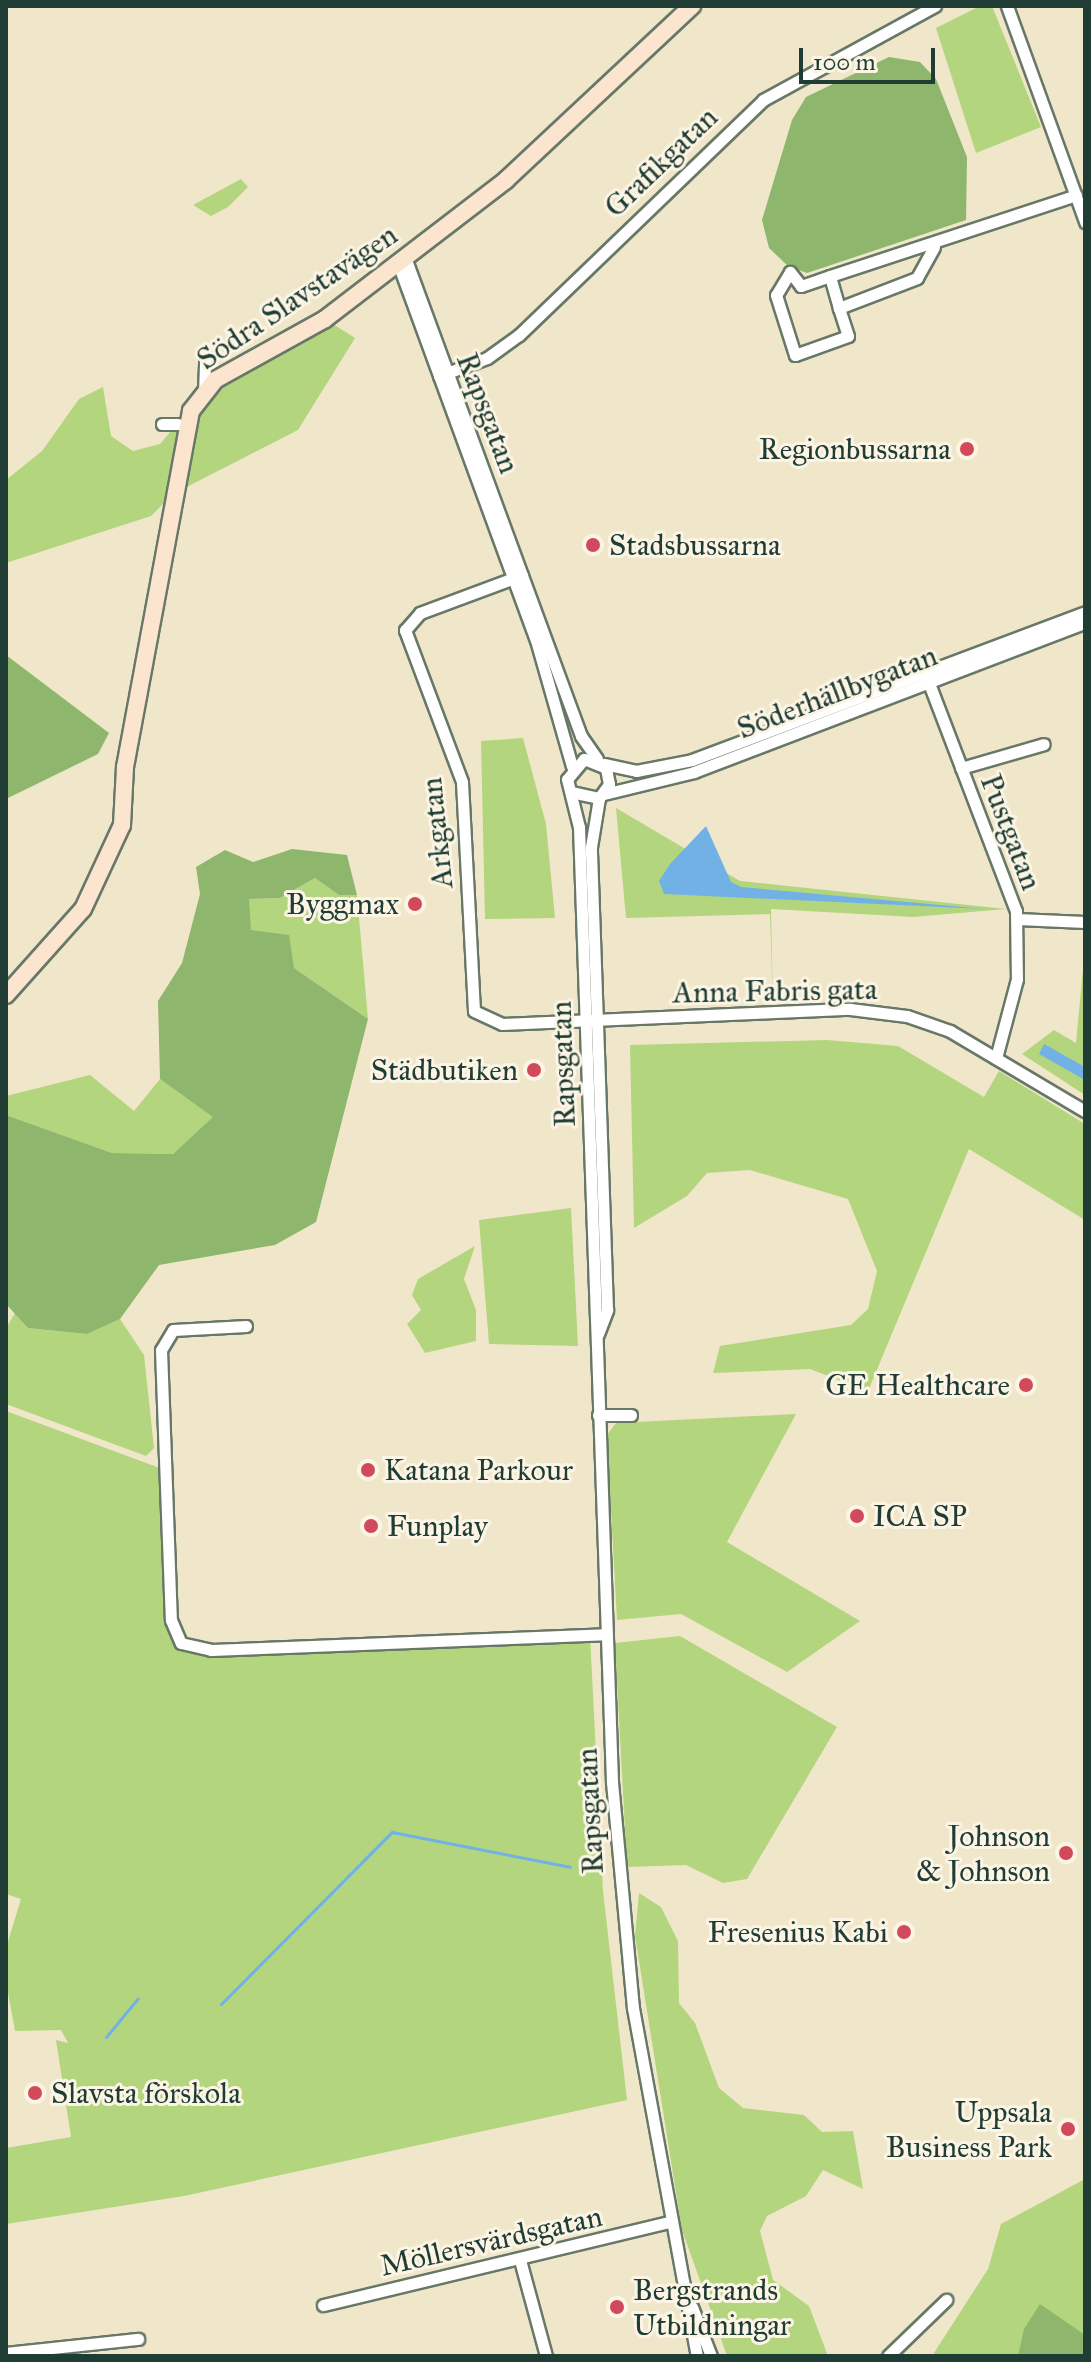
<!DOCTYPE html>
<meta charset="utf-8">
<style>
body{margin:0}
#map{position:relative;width:1091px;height:2362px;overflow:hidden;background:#f0e7ca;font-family:"IM FELL Great Primer",serif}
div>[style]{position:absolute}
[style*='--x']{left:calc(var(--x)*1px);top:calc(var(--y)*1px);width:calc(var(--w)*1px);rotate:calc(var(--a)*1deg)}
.green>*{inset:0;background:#b3d57d}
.forest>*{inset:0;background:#8eb66c}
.water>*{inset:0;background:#72b1e6}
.stream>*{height:3px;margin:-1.5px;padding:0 1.5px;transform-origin:1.5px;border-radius:1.5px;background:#72b1e6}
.roads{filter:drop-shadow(2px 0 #687868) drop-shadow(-2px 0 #687868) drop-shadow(0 2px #687868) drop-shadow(0 -2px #687868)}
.street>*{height:11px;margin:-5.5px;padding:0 5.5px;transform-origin:5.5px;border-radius:5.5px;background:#fff}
.secondary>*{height:16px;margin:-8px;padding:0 8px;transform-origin:8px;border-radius:8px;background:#fce5cf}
.dots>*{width:22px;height:22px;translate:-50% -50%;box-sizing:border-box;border:4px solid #fcf5e5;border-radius:50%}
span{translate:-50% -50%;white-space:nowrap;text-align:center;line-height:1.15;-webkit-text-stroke:6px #fcf5e5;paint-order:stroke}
.street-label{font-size:30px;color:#1f3d34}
.poi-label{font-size:30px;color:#1f3d34}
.right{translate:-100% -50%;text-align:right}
.left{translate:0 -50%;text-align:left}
.frame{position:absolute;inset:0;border:8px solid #1f3d34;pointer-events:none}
.scale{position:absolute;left:799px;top:48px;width:136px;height:36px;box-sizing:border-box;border:4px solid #1f3d34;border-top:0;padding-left:10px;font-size:24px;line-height:28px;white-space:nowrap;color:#1f3d34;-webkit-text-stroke:6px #fcf5e5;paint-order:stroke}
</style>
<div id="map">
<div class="green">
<div style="clip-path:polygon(980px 6px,992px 6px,1041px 127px,976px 153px,936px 28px)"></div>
<div style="clip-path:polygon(241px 179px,248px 187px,228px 207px,211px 216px,193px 205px)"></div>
<div style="clip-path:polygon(325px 319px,355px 338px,298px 430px,173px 494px,151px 516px,6px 563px,6px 480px,42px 451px,79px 399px,103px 387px,111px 436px,133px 451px,160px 444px,215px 380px)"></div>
<div style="clip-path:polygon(523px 738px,546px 824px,555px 918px,485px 919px,481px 741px)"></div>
<div style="clip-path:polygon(616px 808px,740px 881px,1006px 909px,913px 917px,771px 909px,773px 1006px,770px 914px,626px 918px)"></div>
<div style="clip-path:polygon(315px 878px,339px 895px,357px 895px,368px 1019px,294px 968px,251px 930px,244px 914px,249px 899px,280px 898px)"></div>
<div style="clip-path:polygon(1085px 948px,1085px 1095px,1022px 1054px,1054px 1030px,1076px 1043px)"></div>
<div style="clip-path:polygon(827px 1040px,898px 1046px,984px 1097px,999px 1071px,1085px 1124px,1085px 1220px,969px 1149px,868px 1391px,810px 1369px,713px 1373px,720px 1346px,851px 1325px,868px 1309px,877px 1271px,848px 1199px,750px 1170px,707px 1173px,687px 1196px,634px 1228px,630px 1045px)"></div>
<div style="clip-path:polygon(90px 1075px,134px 1111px,160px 1079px,214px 1117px,173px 1154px,112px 1153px,6px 1115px,6px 1096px)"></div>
<div style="clip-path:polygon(571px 1208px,578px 1346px,489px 1344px,479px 1220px)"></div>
<div style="clip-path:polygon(475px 1246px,464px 1279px,476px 1310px,476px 1341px,425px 1353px,407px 1324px,421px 1310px,412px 1295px,418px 1279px)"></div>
<div style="clip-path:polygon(15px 1313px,28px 1328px,87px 1334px,120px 1319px,144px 1355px,154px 1448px,146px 1456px,6px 1404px,6px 1328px)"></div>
<div style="clip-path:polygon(6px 1411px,165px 1470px,171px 1620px,182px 1643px,211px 1650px,590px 1635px,603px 1891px,627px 2100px,184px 2196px,6px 2224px,6px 2148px,71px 2137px,56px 2040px,68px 2043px,61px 2030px,15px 2031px,6px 1981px,6px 1948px,21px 1899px,6px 1894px)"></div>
<div style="clip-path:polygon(796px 1414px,727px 1542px,860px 1621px,787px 1672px,681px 1614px,617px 1620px,607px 1435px,616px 1423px)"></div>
<div style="clip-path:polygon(680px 1636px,837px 1727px,747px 1879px,723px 1883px,686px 1865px,627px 1867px,615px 1643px)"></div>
<div style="clip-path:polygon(639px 1893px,661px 1907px,678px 1941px,679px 2003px,695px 2023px,719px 2088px,743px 2108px,804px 2115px,822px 2132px,853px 2131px,863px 2189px,823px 2170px,806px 2196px,767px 2216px,760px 2231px,773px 2280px,809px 2306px,828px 2356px,727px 2356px,682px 2230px,635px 1936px)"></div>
<div style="clip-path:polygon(1085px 2179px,1085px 2356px,932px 2356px,988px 2269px,1001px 2224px)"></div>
</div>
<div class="forest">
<div style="clip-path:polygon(889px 57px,920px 62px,936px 79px,967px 157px,966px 220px,807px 273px,788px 266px,769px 248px,762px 220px,792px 120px,806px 97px)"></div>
<div style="clip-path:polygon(6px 655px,109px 733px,98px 754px,6px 799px)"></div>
<div style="clip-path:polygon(292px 849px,347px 855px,357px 895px,339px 895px,315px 878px,280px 898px,249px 899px,251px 930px,289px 935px,294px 968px,368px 1019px,316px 1222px,275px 1245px,159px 1265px,120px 1319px,87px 1334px,28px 1328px,6px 1304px,6px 1115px,112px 1153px,173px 1154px,213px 1117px,160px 1079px,158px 1001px,182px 963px,200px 894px,196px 867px,225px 850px,253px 862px)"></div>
<div style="clip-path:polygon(1040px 2304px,1085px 2335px,1085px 2356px,1018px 2356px,1024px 2329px)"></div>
</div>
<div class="water">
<div style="clip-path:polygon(706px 826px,731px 882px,741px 887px,985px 909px,664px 894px,659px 881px,670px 864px)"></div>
<div style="clip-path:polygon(1044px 1044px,1085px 1067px,1085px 1080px,1039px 1054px)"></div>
</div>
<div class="stream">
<div style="--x:221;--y:2004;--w:243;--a:-45.2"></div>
<div style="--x:392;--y:1832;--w:181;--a:11.1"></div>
<div style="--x:106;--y:2037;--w:50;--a:-50.6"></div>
</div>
<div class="roads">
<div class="street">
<div style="--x:1007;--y:6;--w:230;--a:70.1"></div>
<div style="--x:934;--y:247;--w:35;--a:119"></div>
<div style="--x:917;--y:278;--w:84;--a:159"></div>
<div style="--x:839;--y:308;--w:33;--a:-106"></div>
<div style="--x:830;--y:276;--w:259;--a:-18.2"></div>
<div style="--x:406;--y:260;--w:507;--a:69.81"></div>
<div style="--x:581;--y:736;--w:28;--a:55"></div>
<div style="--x:399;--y:266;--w:398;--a:69.9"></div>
<div style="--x:536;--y:640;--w:131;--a:74.1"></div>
<div style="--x:830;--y:276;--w:31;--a:161"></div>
<div style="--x:801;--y:286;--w:18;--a:-128"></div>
<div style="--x:790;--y:272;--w:27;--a:121"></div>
<div style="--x:776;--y:295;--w:63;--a:72.4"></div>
<div style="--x:795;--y:355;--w:56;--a:-19.7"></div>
<div style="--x:848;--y:336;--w:29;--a:-108"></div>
<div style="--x:439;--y:376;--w:51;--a:-20.6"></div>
<div style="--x:487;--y:358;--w:39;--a:-36"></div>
<div style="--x:519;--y:335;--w:339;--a:-43.9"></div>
<div style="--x:763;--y:100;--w:196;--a:-28.7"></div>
<div style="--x:204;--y:393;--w:37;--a:-88"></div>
<div style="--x:162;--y:424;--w:16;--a:0"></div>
<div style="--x:522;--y:575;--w:109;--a:159.6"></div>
<div style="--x:420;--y:613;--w:23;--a:131"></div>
<div style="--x:405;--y:630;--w:162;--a:69.4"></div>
<div style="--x:462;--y:782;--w:229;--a:87"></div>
<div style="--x:474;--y:1011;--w:31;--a:25"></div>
<div style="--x:502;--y:1024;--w:348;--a:-2.5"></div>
<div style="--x:850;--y:1009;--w:57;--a:7"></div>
<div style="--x:907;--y:1016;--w:46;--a:19.2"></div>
<div style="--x:950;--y:1031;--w:157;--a:30.7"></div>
<div style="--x:927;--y:678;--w:249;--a:69.1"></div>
<div style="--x:1016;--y:911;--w:68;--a:89.2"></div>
<div style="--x:1017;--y:979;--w:82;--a:104.9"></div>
<div style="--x:604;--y:764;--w:33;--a:12"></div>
<div style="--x:636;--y:771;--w:57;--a:-11.1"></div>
<div style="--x:692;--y:760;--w:420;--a:-20.6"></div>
<div style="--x:961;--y:768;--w:86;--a:-16.1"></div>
<div style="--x:571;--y:792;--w:29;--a:12"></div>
<div style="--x:599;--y:798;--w:17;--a:-54"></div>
<div style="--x:609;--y:784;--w:16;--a:-101"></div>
<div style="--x:606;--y:768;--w:24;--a:-158"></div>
<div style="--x:584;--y:759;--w:26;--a:130"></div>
<div style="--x:567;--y:779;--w:49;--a:76"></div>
<div style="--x:579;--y:827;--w:956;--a:88.02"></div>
<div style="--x:612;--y:1782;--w:227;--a:84.7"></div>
<div style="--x:633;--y:2008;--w:354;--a:79.6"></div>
<div style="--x:604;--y:794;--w:93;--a:-13.7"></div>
<div style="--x:694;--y:772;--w:418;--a:-20.9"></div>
<div style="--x:1017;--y:919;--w:68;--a:2.5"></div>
<div style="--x:246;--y:1326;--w:73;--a:176.9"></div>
<div style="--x:173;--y:1330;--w:23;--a:121"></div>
<div style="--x:161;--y:1350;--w:270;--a:87.9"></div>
<div style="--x:171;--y:1620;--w:25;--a:67"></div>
<div style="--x:181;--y:1643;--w:31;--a:13"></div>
<div style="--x:211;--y:1650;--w:395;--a:-2.3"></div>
<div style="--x:598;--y:1334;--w:26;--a:-69"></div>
<div style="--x:607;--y:1310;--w:463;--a:-92"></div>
<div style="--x:591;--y:847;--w:50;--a:-80.7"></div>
<div style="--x:598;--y:1415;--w:33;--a:0"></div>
<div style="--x:520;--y:2260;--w:99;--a:74.8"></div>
<div style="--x:323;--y:2305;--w:356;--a:-13.5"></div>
<div style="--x:692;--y:2307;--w:53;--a:68.8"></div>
<div style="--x:6;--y:2353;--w:133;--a:-6.1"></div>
<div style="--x:888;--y:2356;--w:81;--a:-44"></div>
</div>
<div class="secondary">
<div style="--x:6;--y:995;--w:115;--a:-48.2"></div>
<div style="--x:83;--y:909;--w:93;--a:-65.1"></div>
<div style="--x:122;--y:825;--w:58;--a:-87"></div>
<div style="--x:125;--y:767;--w:362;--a:-79.5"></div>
<div style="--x:191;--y:411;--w:39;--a:-52"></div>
<div style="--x:215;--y:380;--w:126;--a:-29"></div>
<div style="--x:325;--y:319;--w:228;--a:-37.5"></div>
<div style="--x:506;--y:180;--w:255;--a:-43.1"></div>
</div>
</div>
<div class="dots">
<div style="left:967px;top:449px;background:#d1495b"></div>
<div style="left:593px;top:545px;background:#d1495b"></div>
<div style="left:415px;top:904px;background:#d1495b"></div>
<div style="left:534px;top:1070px;background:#d1495b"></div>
<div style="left:1026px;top:1385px;background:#d1495b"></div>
<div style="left:368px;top:1470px;background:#d1495b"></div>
<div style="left:857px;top:1516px;background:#d1495b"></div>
<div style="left:371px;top:1526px;background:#d1495b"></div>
<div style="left:1066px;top:1853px;background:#d1495b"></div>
<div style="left:904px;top:1932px;background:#d1495b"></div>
<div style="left:35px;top:2093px;background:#d1495b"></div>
<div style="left:1068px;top:2129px;background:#d1495b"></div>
<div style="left:617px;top:2307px;background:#d1495b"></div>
</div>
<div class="street-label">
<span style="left:661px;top:162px;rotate:-44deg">Grafikgatan</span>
<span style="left:297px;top:297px;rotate:-34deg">Södra Slavstavägen</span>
<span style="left:488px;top:413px;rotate:69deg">Rapsgatan</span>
<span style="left:837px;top:692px;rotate:-21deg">Söderhällbygatan</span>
<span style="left:1011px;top:832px;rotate:69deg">Pustgatan</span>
<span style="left:437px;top:833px;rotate:-96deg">Arkgatan</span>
<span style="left:775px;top:991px;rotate:-1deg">Anna Fabris gata</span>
<span style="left:563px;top:1064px;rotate:-92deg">Rapsgatan</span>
<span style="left:590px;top:1811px;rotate:-93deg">Rapsgatan</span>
<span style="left:491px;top:2241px;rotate:-13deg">Möllersvärdsgatan</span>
</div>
<div class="poi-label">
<span class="right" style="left:951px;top:449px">Regionbussarna</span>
<span class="left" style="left:609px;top:545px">Stadsbussarna</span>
<span class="right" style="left:399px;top:904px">Byggmax</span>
<span class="right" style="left:518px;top:1070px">Städbutiken</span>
<span class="right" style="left:1010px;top:1385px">GE Healthcare</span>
<span class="left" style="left:384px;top:1470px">Katana Parkour</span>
<span class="left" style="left:873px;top:1516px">ICA SP</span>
<span class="left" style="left:387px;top:1526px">Funplay</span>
<span class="right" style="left:1050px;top:1853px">Johnson<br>&amp; Johnson</span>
<span class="right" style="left:888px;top:1932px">Fresenius Kabi</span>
<span class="left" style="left:51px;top:2093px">Slavsta förskola</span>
<span class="right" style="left:1052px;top:2129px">Uppsala<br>Business Park</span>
<span class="left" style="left:633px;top:2307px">Bergstrands<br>Utbildningar</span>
</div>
<div class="frame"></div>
<div class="scale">100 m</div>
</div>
